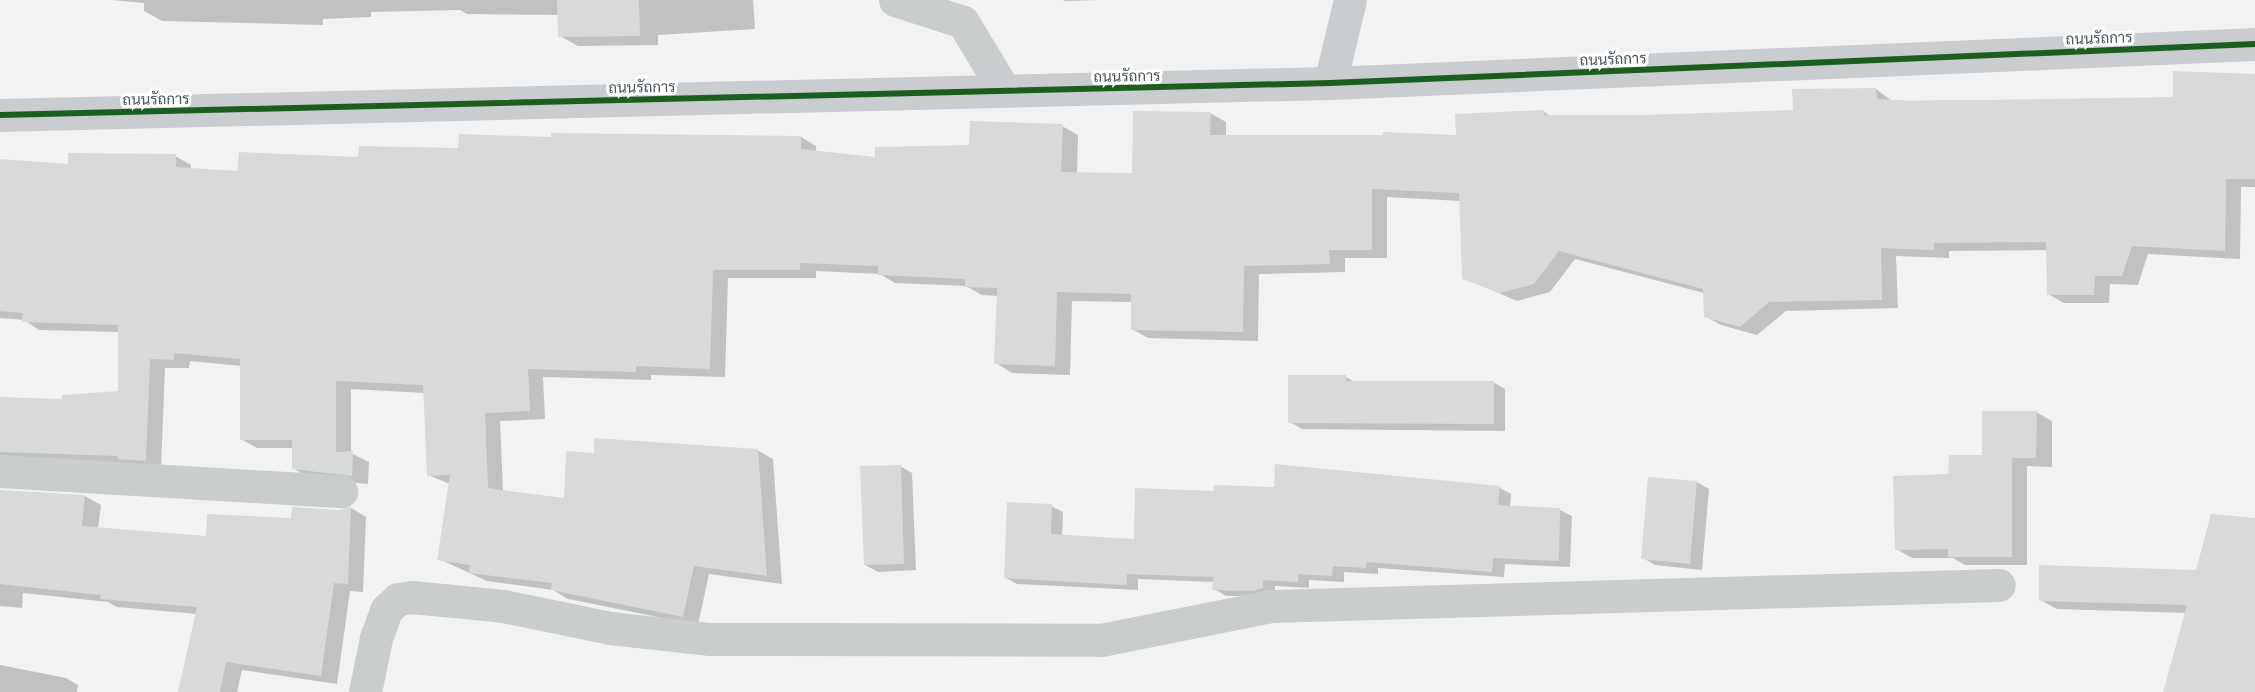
<!DOCTYPE html>
<meta charset="utf-8">
<style>
body{margin:0}
#map{position:relative;width:2255px;height:692px;overflow:hidden;background:#f2f2f2;font-family:"PT Sans Narrow",Sarabun,sans-serif}
div>[style]{position:absolute}
[style*='--x']{left:calc(var(--x)*1px);top:calc(var(--y)*1px);width:calc(var(--w)*1px);rotate:calc(var(--a)*1deg)}
.shadow>*{inset:0;background:#0003}
.building>*{inset:0;background:#d8dada}
.street>*{height:33px;margin:-16.5px;padding:0 16.5px;transform-origin:16.5px;border-radius:16.5px;background:#cacdcd}
.secondary>*{height:33px;margin:-16.5px;padding:0 16.5px;transform-origin:16.5px;border-radius:16.5px;background:#cacdcf}
.cycleway>*{height:6px;margin:-3px;padding:0 3px;transform-origin:3px;border-radius:3px;background:#1b5e20}
span{translate:-50% -50%;white-space:nowrap;text-align:center;line-height:1.15;-webkit-text-stroke:6px #fff;paint-order:stroke}
.street-label{font-size:15px;color:#4a575c}
</style>
<div id="map">
<div class="shadow">
<div style="clip-path:polygon(112px 0,753px 0,755px 29px,658px 35px,658px 45px,578px 46px,560px 36px,559px 15px,467px 14px,460px 10px,371px 12px,371px 17px,323px 19px,323px 25px,162px 21px,144px 11px,144px 3px)"></div>
<div style="clip-path:polygon(1062px 0,1101px 0,1066px 1px)"></div>
<div style="clip-path:polygon(2255px 75px,2255px 187px,2241px 187px,2240px 259px,2148px 254px,2138px 285px,2110px 284px,2109px 303px,2064px 303px,2048px 294px,2048px 250px,1949px 251px,1949px 258px,1896px 256px,1898px 308px,1786px 311px,1757px 335px,1721px 325px,1705px 316px,1704px 293px,1575px 259px,1550px 292px,1517px 301px,1464px 278px,1461px 201px,1387px 197px,1387px 258px,1345px 258px,1345px 272px,1259px 274px,1258px 341px,1148px 338px,1132px 329px,1132px 302px,1072px 301px,1070px 375px,1012px 373px,996px 363px,998px 296px,982px 295px,966px 286px,895px 283px,880px 274px,816px 271px,816px 278px,728px 278px,725px 377px,651px 375px,651px 380px,543px 377px,545px 419px,500px 421px,503px 491px,565px 500px,595px 455px,757px 450px,773px 459px,782px 584px,709px 574px,698px 625px,568px 599px,553px 590px,487px 581px,439px 559px,450px 484px,428px 475px,425px 393px,351px 389px,351px 453px,369px 462px,368px 484px,309px 478px,293px 468px,293px 448px,257px 448px,241px 439px,242px 366px,190px 361px,189px 368px,165px 368px,161px 469px,0 470px,0 400px,64px 401px,120px 392px,119px 332px,39px 330px,24px 320px,0 318px,0 160px,70px 166px,175px 156px,191px 165px,191px 170px,239px 173px,552px 139px,801px 137px,816px 146px,816px 153px,876px 159px,971px 147px,1062px 126px,1078px 135px,1077px 174px,1134px 174px,1210px 113px,1226px 122px,1226px 137px,1458px 137px,1544px 112px,1552px 117px,1642px 117px,1794px 111px,1876px 89px,1892px 101px,2174px 99px)"></div>
<div style="clip-path:polygon(1346px 377px,1356px 383px,1493px 382px,1505px 389px,1505px 431px,1302px 429px,1290px 422px)"></div>
<div style="clip-path:polygon(2036px 412px,2052px 421px,2052px 467px,2027px 466px,2027px 565px,1965px 565px,1953px 558px,1912px 558px,1896px 549px,1950px 476px,1984px 457px)"></div>
<div style="clip-path:polygon(900px 466px,912px 473px,916px 570px,878px 572px,865px 565px)"></div>
<div style="clip-path:polygon(1697px 482px,1709px 489px,1702px 570px,1655px 565px,1643px 558px)"></div>
<div style="clip-path:polygon(1500px 488px,1511px 494px,1510px 507px,1560px 510px,1572px 516px,1570px 567px,1505px 564px,1504px 577px,1378px 568px,1378px 574px,1344px 572px,1344px 582px,1309px 580px,1309px 588px,1275px 586px,1275px 595px,1265px 596px,1226px 596px,1214px 589px,1214px 582px,1138px 579px,1138px 590px,1017px 584px,1006px 578px,1051px 506px,1063px 512px,1062px 536px,1136px 541px,1216px 492px)"></div>
<div style="clip-path:polygon(0 491px,85px 496px,101px 505px,98px 528px,207px 538px,351px 508px,366px 517px,363px 592px,350px 591px,337px 684px,242px 670px,237px 692px,180px 692px,197px 614px,117px 607px,108px 602px,23px 593px,22px 608px,0 606px)"></div>
<div style="clip-path:polygon(2255px 519px,2255px 692px,2165px 692px,2186px 613px,2057px 609px,2040px 600px,2197px 571px)"></div>
<div style="clip-path:polygon(0 665px,66px 678px,78px 685px,77px 692px,0 692px)"></div>
</div>
<div class="building">
<div style="clip-path:polygon(557px 0,639px 0,640px 36px,558px 37px)"></div>
<div style="clip-path:polygon(2173px 71px,2255px 74px,2255px 179px,2226px 179px,2225px 251px,2132px 246px,2122px 276px,2095px 276px,2094px 295px,2047px 295px,2046px 242px,1934px 243px,1934px 250px,1881px 248px,1882px 300px,1769px 302px,1740px 327px,1704px 317px,1703px 289px,1559px 251px,1534px 284px,1500px 293px,1462px 279px,1459px 193px,1372px 189px,1372px 250px,1329px 250px,1330px 264px,1244px 266px,1243px 332px,1131px 330px,1131px 294px,1057px 292px,1055px 366px,994px 364px,997px 288px,965px 287px,965px 279px,878px 275px,878px 266px,800px 263px,800px 270px,713px 270px,710px 369px,636px 366px,636px 372px,528px 369px,530px 411px,485px 413px,488px 488px,564px 498px,566px 451px,594px 453px,594px 438px,758px 449px,767px 576px,694px 566px,683px 617px,551px 590px,552px 583px,469px 573px,470px 565px,437px 560px,450px 475px,427px 476px,423px 385px,336px 381px,336px 452px,353px 451px,352px 476px,292px 469px,292px 440px,240px 440px,240px 359px,174px 353px,174px 360px,150px 359px,146px 461px,118px 459px,118px 456px,0 452px,0 397px,62px 399px,62px 395px,118px 391px,118px 325px,22px 322px,23px 313px,0 311px,0 159px,68px 164px,68px 153px,176px 154px,176px 167px,237px 171px,239px 152px,358px 157px,359px 146px,458px 148px,459px 134px,551px 137px,551px 133px,801px 136px,801px 149px,875px 157px,875px 147px,969px 145px,970px 121px,1063px 124px,1061px 172px,1132px 173px,1133px 111px,1211px 112px,1210px 135px,1383px 135px,1383px 132px,1456px 135px,1455px 114px,1544px 110px,1544px 115px,1642px 115px,1793px 110px,1792px 89px,1876px 88px,1877px 99px,1914px 101px,2173px 97px)"></div>
<div style="clip-path:polygon(1288px 375px,1346px 375px,1346px 381px,1494px 381px,1494px 424px,1288px 423px)"></div>
<div style="clip-path:polygon(1982px 411px,2037px 411px,2036px 458px,2012px 458px,2012px 557px,1948px 557px,1948px 549px,1895px 550px,1893px 476px,1948px 474px,1949px 455px,1982px 455px)"></div>
<div style="clip-path:polygon(1275px 464px,1500px 486px,1498px 505px,1560px 508px,1559px 561px,1493px 558px,1492px 572px,1367px 562px,1366px 568px,1333px 566px,1332px 576px,1298px 574px,1298px 582px,1263px 580px,1263px 588px,1253px 591px,1212px 590px,1213px 577px,1127px 574px,1127px 585px,1004px 578px,1007px 502px,1052px 504px,1051px 534px,1134px 539px,1135px 488px,1214px 491px,1214px 485px,1274px 487px)"></div>
<div style="clip-path:polygon(901px 465px,904px 564px,864px 565px,860px 466px)"></div>
<div style="clip-path:polygon(1648px 477px,1697px 481px,1690px 564px,1641px 559px)"></div>
<div style="clip-path:polygon(0 490px,85px 495px,82px 526px,206px 536px,207px 514px,291px 518px,292px 507px,340px 510px,351px 506px,348px 584px,334px 583px,321px 676px,226px 662px,220px 692px,178px 692px,197px 607px,100px 599px,101px 595px,0 584px)"></div>
<div style="clip-path:polygon(2211px 514px,2255px 518px,2255px 692px,2163px 692px,2187px 605px,2039px 601px,2039px 565px,2196px 570px)"></div>
</div>
<div class="street">
<div style="--x:895;--y:0;--w:71;--a:17.9"></div>
<div style="--x:963;--y:22;--w:79;--a:58.9"></div>
<div style="--x:0;--y:471;--w:342;--a:3.4"></div>
<div style="--x:365;--y:692;--w:55;--a:-78.5"></div>
<div style="--x:376;--y:638;--w:30;--a:-70"></div>
<div style="--x:386;--y:610;--w:16;--a:-43"></div>
<div style="--x:398;--y:599;--w:14;--a:-8"></div>
<div style="--x:412;--y:597;--w:91;--a:5.6"></div>
<div style="--x:503;--y:606;--w:109;--a:11.6"></div>
<div style="--x:610;--y:628;--w:101;--a:6.3"></div>
<div style="--x:710;--y:639;--w:391;--a:0.1"></div>
<div style="--x:1101;--y:640;--w:173;--a:-11.3"></div>
<div style="--x:1271;--y:606;--w:728;--a:-1.65"></div>
</div>
<div class="secondary">
<div style="--x:1330;--y:83;--w:85;--a:-76.5"></div>
<div style="--x:0;--y:115;--w:1330;--a:-1.38"></div>
<div style="--x:1330;--y:83;--w:926;--a:-2.41"></div>
</div>
<div class="cycleway">
<div style="--x:0;--y:115;--w:1330;--a:-1.38"></div>
<div style="--x:1330;--y:83;--w:926;--a:-2.41"></div>
</div>
<div class="street-label">
<span style="left:2099px;top:38px;rotate:-2deg">ถนนรัถการ</span>
<span style="left:1613px;top:59px;rotate:-2deg">ถนนรัถการ</span>
<span style="left:1127px;top:76px;rotate:-1deg">ถนนรัถการ</span>
<span style="left:642px;top:87px;rotate:-1deg">ถนนรัถการ</span>
<span style="left:156px;top:99px;rotate:-1deg">ถนนรัถการ</span>
</div>
</div>
